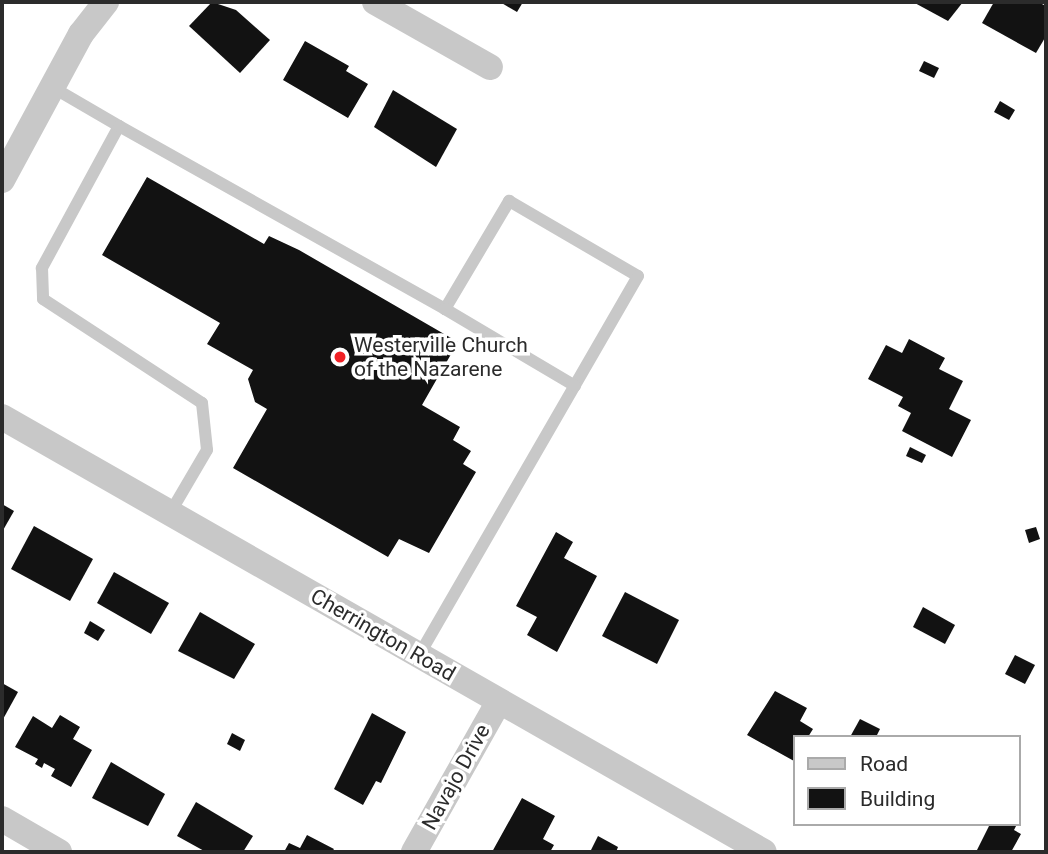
<!DOCTYPE html>
<style>
body{margin:0}
#map{position:relative;width:1048px;height:854px;overflow:hidden;background:#fff;font-family:Roboto,sans-serif}
div>[style]{position:absolute}
[style*='--x']{left:calc(var(--x)*1px);top:calc(var(--y)*1px);width:calc(var(--w)*1px);rotate:calc(var(--a)*1deg)}
.building>*{inset:0;background:#121212}
.service>*{height:12px;margin:-6px;padding:0 6px;transform-origin:6px;border-radius:6px;background:#c8c8c8}
.minor>*{height:26px;margin:-13px;padding:0 13px;transform-origin:13px;border-radius:13px;background:#c8c8c8}
.dots>*{width:19px;height:19px;translate:-50% -50%;box-sizing:border-box;border:4px solid #fff;border-radius:50%}
span{translate:-50% -50%;white-space:nowrap;text-align:center;line-height:1.15;-webkit-text-stroke:7px #fff;paint-order:stroke}
.poi-label{font-size:21px;color:#2b2b2b}
.left{translate:0 -50%;text-align:left}
.street-label{font-size:21px;color:#2b2b2b}
.frame{position:absolute;inset:0;border:4px solid #2b2b2b;pointer-events:none}
.legend{position:absolute;left:793px;top:735px;width:228px;height:91px;box-sizing:border-box;background:#fff;border:2px solid #aaa;margin:0;padding:9px 12px;list-style:none;font-size:21px;color:#2b2b2b}
.legend li{display:flex;align-items:center;gap:14px;height:35px}
.legend b{width:35px;border:2px solid #aaa}
</style>
<div id="map">
<div class="building">
<div style="clip-path:polygon(212px 2px,236px 10px,270px 40px,240px 73px,189px 26px)"></div>
<div style="clip-path:polygon(500px 2px,523px 2px,517px 12px)"></div>
<div style="clip-path:polygon(913px 2px,963px 2px,948px 21px)"></div>
<div style="clip-path:polygon(994px 2px,1038px 2px,1046px 6px,1046px 36px,1036px 53px,982px 23px)"></div>
<div style="clip-path:polygon(305px 41px,349px 66px,346px 71px,368px 84px,348px 118px,283px 80px)"></div>
<div style="clip-path:polygon(924px 61px,939px 68px,934px 78px,919px 71px)"></div>
<div style="clip-path:polygon(393px 90px,457px 129px,436px 167px,374px 127px)"></div>
<div style="clip-path:polygon(1000px 101px,1015px 110px,1009px 120px,994px 112px)"></div>
<div style="clip-path:polygon(147px 177px,264px 244px,269px 236px,299px 250px,458px 342px,422px 405px,460px 427px,453px 440px,471px 451px,463px 464px,476px 472px,429px 553px,399px 539px,388px 557px,233px 468px,267px 409px,255px 402px,248px 379px,253px 370px,207px 344px,220px 323px,102px 255px)"></div>
<div style="clip-path:polygon(909px 339px,945px 358px,939px 369px,963px 381px,949px 409px,971px 420px,952px 457px,902px 431px,911px 413px,898px 406px,903px 397px,868px 379px,886px 345px,902px 353px)"></div>
<div style="clip-path:polygon(910px 447px,926px 455px,922px 463px,906px 456px)"></div>
<div style="clip-path:polygon(2px 504px,14px 511px,2px 532px)"></div>
<div style="clip-path:polygon(34px 526px,93px 559px,70px 601px,11px 569px)"></div>
<div style="clip-path:polygon(1036px 527px,1040px 539px,1029px 543px,1025px 530px)"></div>
<div style="clip-path:polygon(556px 532px,573px 542px,564px 558px,597px 576px,557px 652px,527px 635px,537px 617px,516px 606px)"></div>
<div style="clip-path:polygon(114px 572px,169px 603px,151px 634px,97px 603px)"></div>
<div style="clip-path:polygon(625px 592px,679px 620px,657px 664px,602px 636px)"></div>
<div style="clip-path:polygon(923px 607px,955px 625px,945px 644px,913px 627px)"></div>
<div style="clip-path:polygon(200px 612px,255px 644px,234px 679px,178px 651px)"></div>
<div style="clip-path:polygon(90px 621px,105px 630px,98px 641px,84px 633px)"></div>
<div style="clip-path:polygon(1015px 655px,1035px 665px,1025px 684px,1005px 674px)"></div>
<div style="clip-path:polygon(2px 683px,18px 692px,2px 721px)"></div>
<div style="clip-path:polygon(775px 691px,807px 708px,800px 721px,813px 729px,808px 737px,794px 737px,794px 761px,747px 735px)"></div>
<div style="clip-path:polygon(372px 713px,406px 732px,381px 783px,376px 781px,363px 805px,334px 789px)"></div>
<div style="clip-path:polygon(60px 715px,80px 727px,73px 739px,92px 750px,71px 787px,51px 776px,55px 769px,44px 763px,42px 768px,35px 764px,38px 759px,15px 747px,33px 716px,52px 728px)"></div>
<div style="clip-path:polygon(860px 719px,880px 729px,876px 737px,850px 737px)"></div>
<div style="clip-path:polygon(232px 733px,245px 740px,240px 751px,227px 744px)"></div>
<div style="clip-path:polygon(111px 762px,165px 794px,148px 826px,92px 798px)"></div>
<div style="clip-path:polygon(522px 798px,555px 816px,543px 839px,554px 845px,550px 852px,492px 852px)"></div>
<div style="clip-path:polygon(196px 802px,253px 836px,243px 852px,206px 852px,177px 836px)"></div>
<div style="clip-path:polygon(990px 824px,1017px 824px,1014px 830px,1021px 834px,1011px 852px,976px 852px)"></div>
<div style="clip-path:polygon(307px 835px,334px 849px,332px 852px,284px 852px,289px 843px,300px 848px)"></div>
<div style="clip-path:polygon(598px 836px,618px 847px,616px 852px,590px 852px)"></div>
</div>
<div class="service">
<div style="--x:52;--y:87;--w:78;--a:30.2"></div>
<div style="--x:119;--y:126;--w:162;--a:118.5"></div>
<div style="--x:42;--y:268;--w:31;--a:88"></div>
<div style="--x:43;--y:299;--w:190;--a:33.2"></div>
<div style="--x:202;--y:403;--w:47;--a:83.9"></div>
<div style="--x:207;--y:450;--w:73;--a:120.4"></div>
<div style="--x:119;--y:126;--w:374;--a:29.3"></div>
<div style="--x:445;--y:309;--w:126;--a:-59.3"></div>
<div style="--x:509;--y:201;--w:149;--a:30.2"></div>
<div style="--x:638;--y:276;--w:438;--a:120"></div>
<div style="--x:445;--y:309;--w:151;--a:30.6"></div>
</div>
<div class="minor">
<div style="--x:375;--y:2;--w:132;--a:29.5"></div>
<div style="--x:2;--y:180;--w:166;--a:-61.6"></div>
<div style="--x:81;--y:34;--w:41;--a:-52"></div>
<div style="--x:2;--y:417;--w:877;--a:29.72"></div>
<div style="--x:2;--y:819;--w:66;--a:30.1"></div>
<div style="--x:414;--y:852;--w:173;--a:-60.6"></div>
</div>
<div class="dots">
<div style="left:340px;top:357px;background:#f02025"></div>
</div>
<div class="poi-label">
<span class="left" style="left:354px;top:357px">Westerville Church<br>of the Nazarene</span>
</div>
<div class="street-label">
<span style="left:383px;top:635px;rotate:30deg">Cherrington Road</span>
<span style="left:456px;top:777px;rotate:-61deg">Navajo Drive</span>
</div>
<div class="frame"></div>
<ul class="legend">
<li><b style="height:9px;background:#c8c8c8"></b>Road</li>
<li><b style="height:19px;background:#121212"></b>Building</li>
</ul>
</div>
